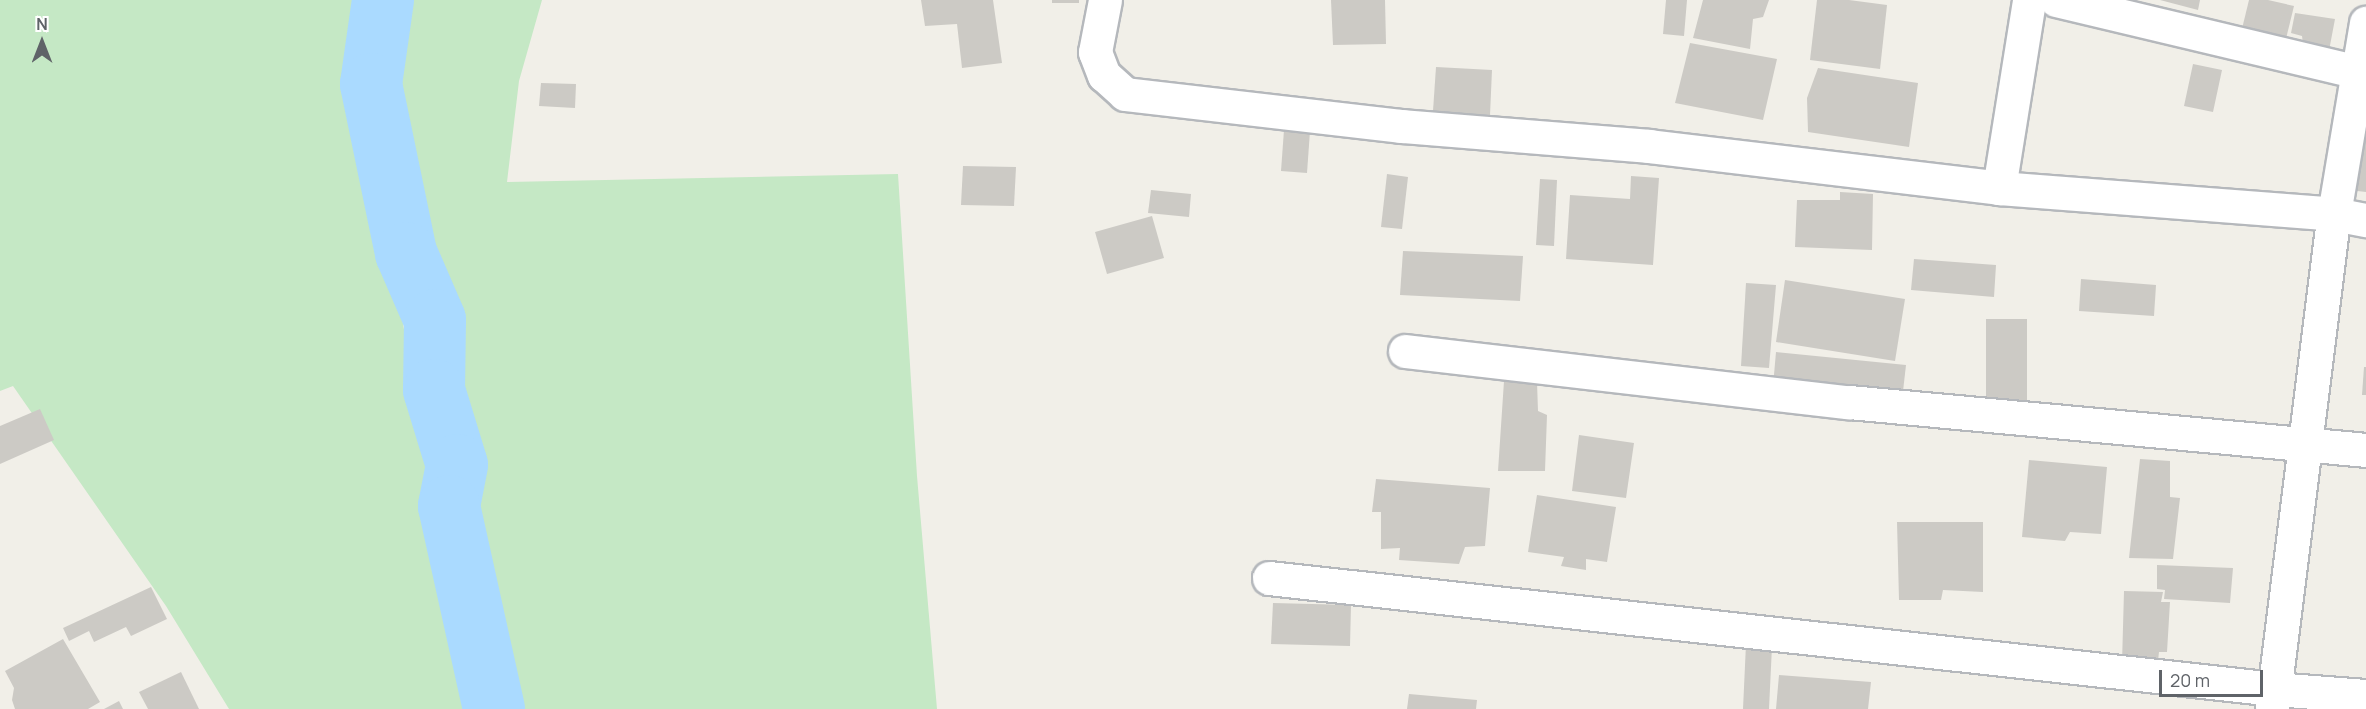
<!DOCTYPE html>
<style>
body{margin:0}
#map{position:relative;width:2366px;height:709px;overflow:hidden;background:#f1efe8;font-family:Manrope,sans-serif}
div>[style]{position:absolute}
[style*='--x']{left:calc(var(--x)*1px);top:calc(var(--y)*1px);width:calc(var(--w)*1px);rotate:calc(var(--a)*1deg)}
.green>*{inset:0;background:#c5e8c5}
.river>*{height:62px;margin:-31px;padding:0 31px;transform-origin:31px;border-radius:31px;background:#aadaff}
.building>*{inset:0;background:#cccac5}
.roads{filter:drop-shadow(2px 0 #b5b8bc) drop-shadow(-2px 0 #b5b8bc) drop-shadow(0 2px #b5b8bc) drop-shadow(0 -2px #b5b8bc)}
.street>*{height:33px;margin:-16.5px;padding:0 16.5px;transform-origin:16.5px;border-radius:16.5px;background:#fff}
span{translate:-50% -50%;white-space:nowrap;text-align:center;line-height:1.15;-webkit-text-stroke:4.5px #fff;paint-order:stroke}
.north{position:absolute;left:12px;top:12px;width:60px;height:60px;-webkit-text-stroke:4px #fff;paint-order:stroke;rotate:0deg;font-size:16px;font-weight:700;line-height:24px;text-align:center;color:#5f6368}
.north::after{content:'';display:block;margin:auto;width:21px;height:27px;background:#5f6368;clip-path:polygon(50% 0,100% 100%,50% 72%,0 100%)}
.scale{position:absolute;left:2159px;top:670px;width:104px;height:27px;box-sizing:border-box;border:3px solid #5f6368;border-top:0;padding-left:8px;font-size:18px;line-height:21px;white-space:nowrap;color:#5f6368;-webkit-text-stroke:4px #fff;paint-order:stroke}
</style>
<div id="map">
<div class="green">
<div style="clip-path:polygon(0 0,365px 0,358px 55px,416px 401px,476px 709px,229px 709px,166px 606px,13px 386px,0 391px)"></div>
<div style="clip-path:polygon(397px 0,542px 0,519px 81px,507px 182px,898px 174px,917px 476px,937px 709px,505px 709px,473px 554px,446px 317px,410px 204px,391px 47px)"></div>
</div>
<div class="river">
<div style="--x:383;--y:0;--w:85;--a:98.1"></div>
<div style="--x:371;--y:84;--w:173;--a:78.3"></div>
<div style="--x:406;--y:253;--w:73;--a:66.6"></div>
<div style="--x:435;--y:320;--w:70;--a:90.8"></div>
<div style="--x:434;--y:390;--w:78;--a:73"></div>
<div style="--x:457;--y:465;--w:42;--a:101"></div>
<div style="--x:449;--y:506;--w:208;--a:77.5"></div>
</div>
<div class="building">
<div style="clip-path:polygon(921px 0,993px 0,1002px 63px,962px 68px,957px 24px,925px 26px)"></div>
<div style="clip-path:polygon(1052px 0,1079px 0,1079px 3px,1052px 3px)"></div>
<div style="clip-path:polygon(1331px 0,1385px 0,1386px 44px,1333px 45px)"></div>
<div style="clip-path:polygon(1666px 0,1687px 0,1684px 36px,1663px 34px)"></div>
<div style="clip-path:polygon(1703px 0,1769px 0,1763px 17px,1753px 19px,1750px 49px,1693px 38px)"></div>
<div style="clip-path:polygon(1817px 0,1849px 0,1887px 5px,1880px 69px,1810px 60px)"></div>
<div style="clip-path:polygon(2160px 0,2200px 0,2198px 10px)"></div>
<div style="clip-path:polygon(2249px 0,2268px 0,2294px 6px,2284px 47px,2240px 37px)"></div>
<div style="clip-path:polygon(2295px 13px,2335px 19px,2328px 56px,2304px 52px,2302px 36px,2291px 33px)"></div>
<div style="clip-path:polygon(1690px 43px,1777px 59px,1763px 120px,1675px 103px)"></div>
<div style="clip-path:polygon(2193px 64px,2222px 70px,2213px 112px,2184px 106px)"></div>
<div style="clip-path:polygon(1436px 67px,1492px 70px,1490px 115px,1433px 111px)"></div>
<div style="clip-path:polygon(1818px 68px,1918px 83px,1909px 147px,1808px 132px,1807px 98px)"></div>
<div style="clip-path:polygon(541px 83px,576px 84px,575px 108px,539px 106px)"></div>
<div style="clip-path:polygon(1284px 130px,1310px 131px,1307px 173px,1281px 171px)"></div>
<div style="clip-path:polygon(2356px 132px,2366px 134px,2366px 192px,2349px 190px)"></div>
<div style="clip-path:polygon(963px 166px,1016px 167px,1014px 206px,961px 205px)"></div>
<div style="clip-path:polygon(1387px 174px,1408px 177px,1402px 229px,1381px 227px)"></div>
<div style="clip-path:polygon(1631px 176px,1659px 178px,1653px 265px,1566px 259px,1570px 195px,1630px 199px)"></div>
<div style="clip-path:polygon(1540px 179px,1557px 180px,1554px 246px,1536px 245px)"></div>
<div style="clip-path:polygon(1151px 190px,1191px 194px,1189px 217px,1148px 213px)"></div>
<div style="clip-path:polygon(1840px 192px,1873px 194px,1872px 250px,1795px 247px,1797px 200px,1840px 200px)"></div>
<div style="clip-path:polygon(1152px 216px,1164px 258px,1107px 274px,1095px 232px)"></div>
<div style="clip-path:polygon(1403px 251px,1523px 256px,1520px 301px,1400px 295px)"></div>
<div style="clip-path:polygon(1914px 259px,1996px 265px,1994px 297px,1911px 290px)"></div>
<div style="clip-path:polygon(2081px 279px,2156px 285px,2154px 316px,2079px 311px)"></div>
<div style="clip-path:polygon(1785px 280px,1905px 299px,1895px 361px,1776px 342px)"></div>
<div style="clip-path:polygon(1746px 283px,1776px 285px,1769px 368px,1741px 366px)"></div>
<div style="clip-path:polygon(1986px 319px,2027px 319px,2027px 403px,1986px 403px)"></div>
<div style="clip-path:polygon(1776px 352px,1906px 365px,1902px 400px,1773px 386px)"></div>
<div style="clip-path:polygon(2364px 367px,2366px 367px,2366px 395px,2362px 395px)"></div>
<div style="clip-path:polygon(1504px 381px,1537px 382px,1538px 411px,1547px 415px,1545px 471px,1498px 471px)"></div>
<div style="clip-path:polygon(40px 409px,54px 440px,0 464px,0 426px)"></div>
<div style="clip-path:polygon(1579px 435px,1634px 443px,1626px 498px,1572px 491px)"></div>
<div style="clip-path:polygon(2140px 459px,2170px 461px,2170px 497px,2180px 498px,2173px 559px,2129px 558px)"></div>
<div style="clip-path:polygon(2029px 460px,2107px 467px,2101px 534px,2070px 532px,2065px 541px,2022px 537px)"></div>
<div style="clip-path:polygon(1376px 479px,1490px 488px,1485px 546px,1465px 547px,1459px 564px,1399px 560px,1400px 548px,1381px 549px,1381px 512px,1372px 512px)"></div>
<div style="clip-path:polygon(1537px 495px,1616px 507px,1607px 562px,1586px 559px,1586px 570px,1561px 566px,1564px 557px,1528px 552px)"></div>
<div style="clip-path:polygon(1897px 522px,1983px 522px,1983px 592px,1943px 590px,1941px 600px,1899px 600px)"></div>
<div style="clip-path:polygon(2157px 565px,2233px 568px,2230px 603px,2164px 599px,2165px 590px,2157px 589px)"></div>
<div style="clip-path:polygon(151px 587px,167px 619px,131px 636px,126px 627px,94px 642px,89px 631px,69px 641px,63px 628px)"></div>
<div style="clip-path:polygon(2124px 591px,2163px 592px,2161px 602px,2170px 602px,2167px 652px,2159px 652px,2158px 661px,2122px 663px)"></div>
<div style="clip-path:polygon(1273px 603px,1351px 605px,1350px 646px,1271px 644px)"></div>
<div style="clip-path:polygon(63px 639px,100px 702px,88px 709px,15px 709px,12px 700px,14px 688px,5px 671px)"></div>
<div style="clip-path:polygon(1746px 644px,1772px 646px,1769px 709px,1743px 709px)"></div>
<div style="clip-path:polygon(181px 672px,199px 709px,148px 709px,139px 692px)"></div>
<div style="clip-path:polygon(1779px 675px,1871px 682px,1868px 709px,1776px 709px)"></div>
<div style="clip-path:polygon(1409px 694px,1477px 700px,1476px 709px,1407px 709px)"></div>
<div style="clip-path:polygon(119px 701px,123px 709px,104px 709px)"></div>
</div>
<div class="roads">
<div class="street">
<div style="--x:1105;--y:0;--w:53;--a:100.9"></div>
<div style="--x:1095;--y:52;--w:25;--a:69"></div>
<div style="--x:1104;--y:75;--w:28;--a:42"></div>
<div style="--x:1125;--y:94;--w:278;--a:6.6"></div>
<div style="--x:1401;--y:126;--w:249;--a:4.6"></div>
<div style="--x:1649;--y:146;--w:353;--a:6.8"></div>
<div style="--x:1999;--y:188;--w:336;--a:4.4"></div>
<div style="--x:2334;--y:214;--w:33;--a:11"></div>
<div style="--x:2056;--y:0;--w:319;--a:13.4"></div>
<div style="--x:1999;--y:188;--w:190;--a:-80.9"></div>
<div style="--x:1405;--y:351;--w:447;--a:6.6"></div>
<div style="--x:1849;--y:402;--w:519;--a:5.3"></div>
<div style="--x:1269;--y:578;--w:1011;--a:6.3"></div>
<div style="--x:2274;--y:689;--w:92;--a:4.4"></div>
<div style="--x:2272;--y:709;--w:499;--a:-82.9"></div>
<div style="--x:2334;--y:214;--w:194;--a:-80.5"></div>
</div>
</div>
<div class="north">N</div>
<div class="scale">20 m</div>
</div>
